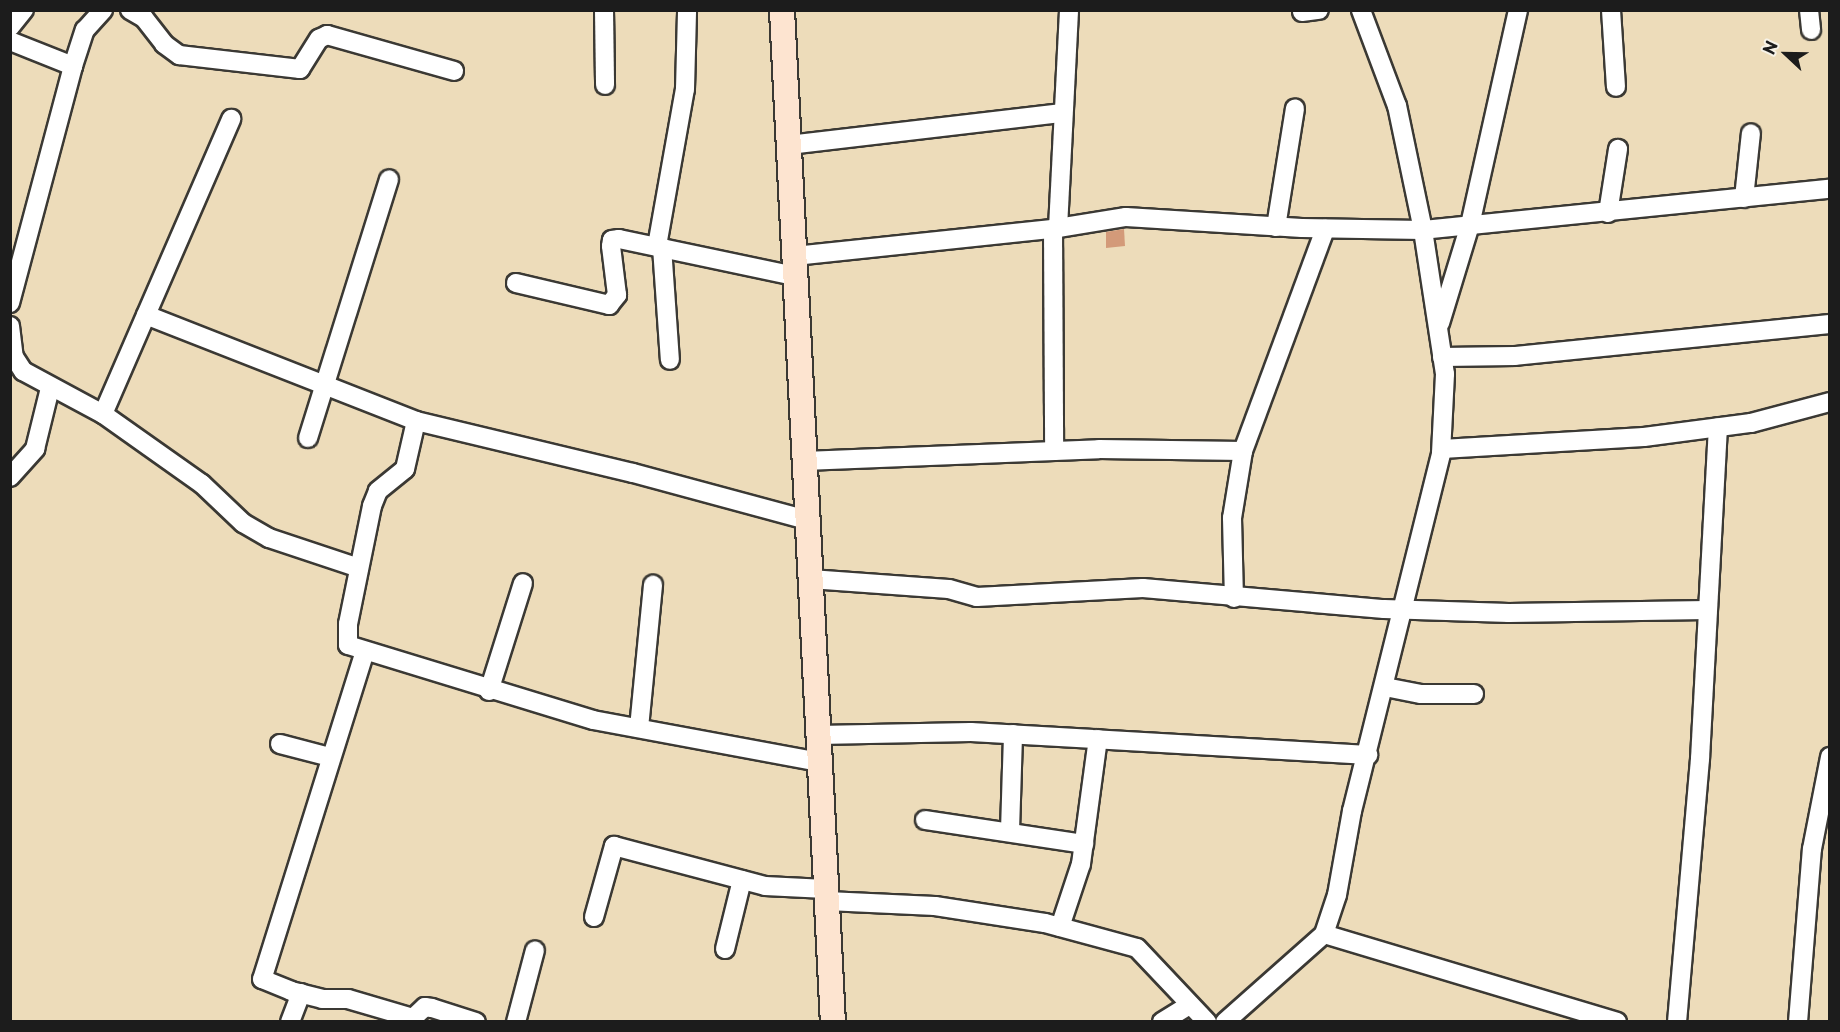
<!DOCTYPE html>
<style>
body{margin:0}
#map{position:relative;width:1840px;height:1032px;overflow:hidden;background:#eddcba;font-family:"Playpen Sans",sans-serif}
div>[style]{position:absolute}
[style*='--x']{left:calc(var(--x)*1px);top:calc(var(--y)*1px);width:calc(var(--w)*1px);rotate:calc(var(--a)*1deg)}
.building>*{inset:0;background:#d39a79}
.roads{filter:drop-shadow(2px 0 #3b3934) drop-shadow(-2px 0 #3b3934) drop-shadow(0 2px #3b3934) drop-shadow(0 -2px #3b3934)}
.street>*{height:18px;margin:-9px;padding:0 9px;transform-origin:9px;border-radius:9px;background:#fff}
.secondary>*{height:24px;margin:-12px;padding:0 12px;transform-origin:12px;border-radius:12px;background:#fde4d0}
span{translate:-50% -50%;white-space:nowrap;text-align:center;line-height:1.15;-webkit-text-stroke:4.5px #f7f3e8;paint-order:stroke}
.frame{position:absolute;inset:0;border:12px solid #1c1c1c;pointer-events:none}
.north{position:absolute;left:1756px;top:24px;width:60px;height:60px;-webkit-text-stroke:4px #f7f3e8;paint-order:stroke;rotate:292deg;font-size:16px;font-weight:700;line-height:24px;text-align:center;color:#1c1c1c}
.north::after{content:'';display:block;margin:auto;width:21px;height:27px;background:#1c1c1c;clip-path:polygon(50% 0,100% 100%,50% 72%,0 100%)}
</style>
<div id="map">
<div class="building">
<div style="clip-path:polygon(1124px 229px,1125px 246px,1106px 248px,1106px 232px)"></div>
</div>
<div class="roads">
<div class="street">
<div style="--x:130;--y:10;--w:16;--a:30"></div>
<div style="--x:144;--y:18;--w:33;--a:52"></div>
<div style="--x:164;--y:44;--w:19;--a:36"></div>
<div style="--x:179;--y:55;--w:122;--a:6.6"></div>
<div style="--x:300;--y:69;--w:36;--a:-58"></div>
<div style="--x:319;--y:39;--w:9;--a:-27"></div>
<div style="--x:327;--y:35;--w:132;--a:15.8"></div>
<div style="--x:604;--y:10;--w:75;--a:89.2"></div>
<div style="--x:1611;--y:10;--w:77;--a:86.3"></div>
<div style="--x:1809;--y:10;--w:20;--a:84"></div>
<div style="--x:1302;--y:12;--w:17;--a:-7"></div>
<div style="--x:10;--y:27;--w:22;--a:-51"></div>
<div style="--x:10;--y:41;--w:68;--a:21.6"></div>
<div style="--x:789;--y:145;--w:275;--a:-6.7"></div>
<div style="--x:1744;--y:198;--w:65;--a:-83.9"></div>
<div style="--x:1608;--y:213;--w:65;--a:-81.1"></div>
<div style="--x:1276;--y:227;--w:120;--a:-80.9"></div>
<div style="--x:1058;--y:228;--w:69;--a:-9.2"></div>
<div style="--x:1126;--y:217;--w:176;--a:3.6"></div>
<div style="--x:1302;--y:228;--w:121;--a:0.9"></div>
<div style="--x:1423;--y:230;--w:127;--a:-101.8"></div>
<div style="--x:1397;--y:106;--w:103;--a:-110.6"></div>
<div style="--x:1053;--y:229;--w:5;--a:-11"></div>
<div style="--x:1058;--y:228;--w:218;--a:-87.1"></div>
<div style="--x:657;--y:246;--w:159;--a:-79.9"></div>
<div style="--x:685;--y:89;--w:79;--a:-88.5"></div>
<div style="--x:662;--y:247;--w:113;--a:86"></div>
<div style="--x:794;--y:256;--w:260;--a:-6"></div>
<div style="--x:1053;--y:229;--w:222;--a:89.7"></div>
<div style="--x:516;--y:283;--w:96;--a:13.3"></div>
<div style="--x:609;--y:305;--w:13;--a:-51"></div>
<div style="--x:617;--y:295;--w:49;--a:-97"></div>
<div style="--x:611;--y:246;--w:6;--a:-81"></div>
<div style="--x:612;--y:240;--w:7;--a:-8"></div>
<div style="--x:619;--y:239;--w:180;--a:11.9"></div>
<div style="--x:10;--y:303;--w:245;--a:-75.1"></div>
<div style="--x:73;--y:66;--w:38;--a:-72"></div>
<div style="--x:85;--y:30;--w:27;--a:-48"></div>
<div style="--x:146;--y:315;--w:290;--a:21.4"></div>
<div style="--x:416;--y:421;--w:223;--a:13.5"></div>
<div style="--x:633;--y:473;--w:180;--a:15.1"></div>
<div style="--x:1440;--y:323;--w:102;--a:-73"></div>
<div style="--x:1470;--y:225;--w:220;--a:-77.4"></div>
<div style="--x:10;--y:326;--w:31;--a:83"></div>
<div style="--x:14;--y:357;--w:17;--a:57"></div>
<div style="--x:23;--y:371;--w:91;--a:28.3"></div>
<div style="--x:103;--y:414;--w:121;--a:35.3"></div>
<div style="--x:202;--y:484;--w:57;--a:43.6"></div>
<div style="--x:243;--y:523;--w:30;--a:30"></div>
<div style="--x:269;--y:538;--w:95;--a:18.4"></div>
<div style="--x:1442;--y:357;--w:73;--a:-0.8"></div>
<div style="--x:1515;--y:356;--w:317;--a:-5.8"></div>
<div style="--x:103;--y:414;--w:322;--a:-66.5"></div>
<div style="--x:416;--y:421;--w:49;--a:102.9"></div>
<div style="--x:405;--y:469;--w:35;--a:141"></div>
<div style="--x:378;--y:491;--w:16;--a:112"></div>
<div style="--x:372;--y:506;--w:120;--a:101.5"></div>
<div style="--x:348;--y:624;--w:21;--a:90"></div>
<div style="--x:348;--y:645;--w:256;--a:17"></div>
<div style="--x:593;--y:720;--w:231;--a:10.5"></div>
<div style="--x:308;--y:438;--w:271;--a:-72.6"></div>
<div style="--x:1442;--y:449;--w:202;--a:-3.4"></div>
<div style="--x:1644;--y:437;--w:108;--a:-7.5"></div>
<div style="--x:1751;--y:423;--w:82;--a:-14.9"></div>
<div style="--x:1243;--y:451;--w:237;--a:-69.7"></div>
<div style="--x:804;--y:461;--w:295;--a:-2.3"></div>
<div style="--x:1099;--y:449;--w:144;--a:0.8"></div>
<div style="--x:1243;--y:451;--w:68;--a:99.3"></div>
<div style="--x:1232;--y:518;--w:80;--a:88.6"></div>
<div style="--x:10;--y:477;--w:38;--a:-48"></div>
<div style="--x:35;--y:449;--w:63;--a:-76.2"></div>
<div style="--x:810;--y:579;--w:139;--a:4.1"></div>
<div style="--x:949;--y:589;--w:29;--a:16"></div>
<div style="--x:977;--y:597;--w:166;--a:-3.1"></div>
<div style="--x:1143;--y:588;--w:242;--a:5"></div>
<div style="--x:1384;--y:609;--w:125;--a:1.8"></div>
<div style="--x:1509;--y:613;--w:198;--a:-0.9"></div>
<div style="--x:365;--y:651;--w:344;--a:107.4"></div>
<div style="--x:262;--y:979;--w:31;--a:22"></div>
<div style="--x:291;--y:991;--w:32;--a:14"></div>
<div style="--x:322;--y:999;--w:26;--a:0"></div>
<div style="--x:348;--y:999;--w:68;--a:16.3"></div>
<div style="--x:413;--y:1018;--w:16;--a:-43"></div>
<div style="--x:425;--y:1007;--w:7;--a:8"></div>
<div style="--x:432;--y:1008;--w:46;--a:17.7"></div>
<div style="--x:1385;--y:687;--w:37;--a:11"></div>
<div style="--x:1421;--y:694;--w:53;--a:0"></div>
<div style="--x:489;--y:691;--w:113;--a:-72.5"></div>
<div style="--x:639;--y:728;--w:144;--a:-84.4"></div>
<div style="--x:818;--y:735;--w:153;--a:-1.1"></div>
<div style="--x:971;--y:732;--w:398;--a:3.3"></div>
<div style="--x:280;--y:744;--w:52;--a:14.6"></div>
<div style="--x:925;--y:820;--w:161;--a:8.6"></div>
<div style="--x:1010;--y:831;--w:97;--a:-88.2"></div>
<div style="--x:827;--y:901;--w:108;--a:2.7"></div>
<div style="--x:935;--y:906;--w:111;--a:8.8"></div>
<div style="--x:1045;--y:923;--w:95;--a:15.2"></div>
<div style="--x:1137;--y:948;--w:102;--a:46.6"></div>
<div style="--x:594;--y:917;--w:74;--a:-74.3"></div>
<div style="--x:614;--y:846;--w:156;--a:14.8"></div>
<div style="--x:765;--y:886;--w:61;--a:2.8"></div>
<div style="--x:1060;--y:927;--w:66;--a:-71.6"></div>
<div style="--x:1081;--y:864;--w:126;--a:-82.3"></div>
<div style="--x:1324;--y:934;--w:306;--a:16.7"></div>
<div style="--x:725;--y:949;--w:71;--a:-76.2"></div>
<div style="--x:290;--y:1022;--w:31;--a:-69"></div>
<div style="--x:516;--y:1022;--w:74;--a:-75.2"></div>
<div style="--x:1162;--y:1022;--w:32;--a:-32"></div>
<div style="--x:1225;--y:1022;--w:132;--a:-41.6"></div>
<div style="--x:1324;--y:934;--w:41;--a:-71.6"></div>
<div style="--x:1337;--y:895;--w:85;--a:-79.9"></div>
<div style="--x:1352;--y:811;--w:369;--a:-76"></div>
<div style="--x:1441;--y:453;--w:79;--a:-87.1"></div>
<div style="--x:1445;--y:374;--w:146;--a:-98.7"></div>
<div style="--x:1423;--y:230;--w:409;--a:-5.8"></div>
<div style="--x:1677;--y:1022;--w:264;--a:-85"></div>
<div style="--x:1700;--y:759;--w:332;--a:-86.9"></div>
<div style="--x:1798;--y:1022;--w:174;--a:-85.4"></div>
<div style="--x:1812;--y:849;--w:94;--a:-78.9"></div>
</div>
<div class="secondary">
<div style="--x:782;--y:10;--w:1013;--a:87.12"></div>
</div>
</div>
<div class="frame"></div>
<div class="north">N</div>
</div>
